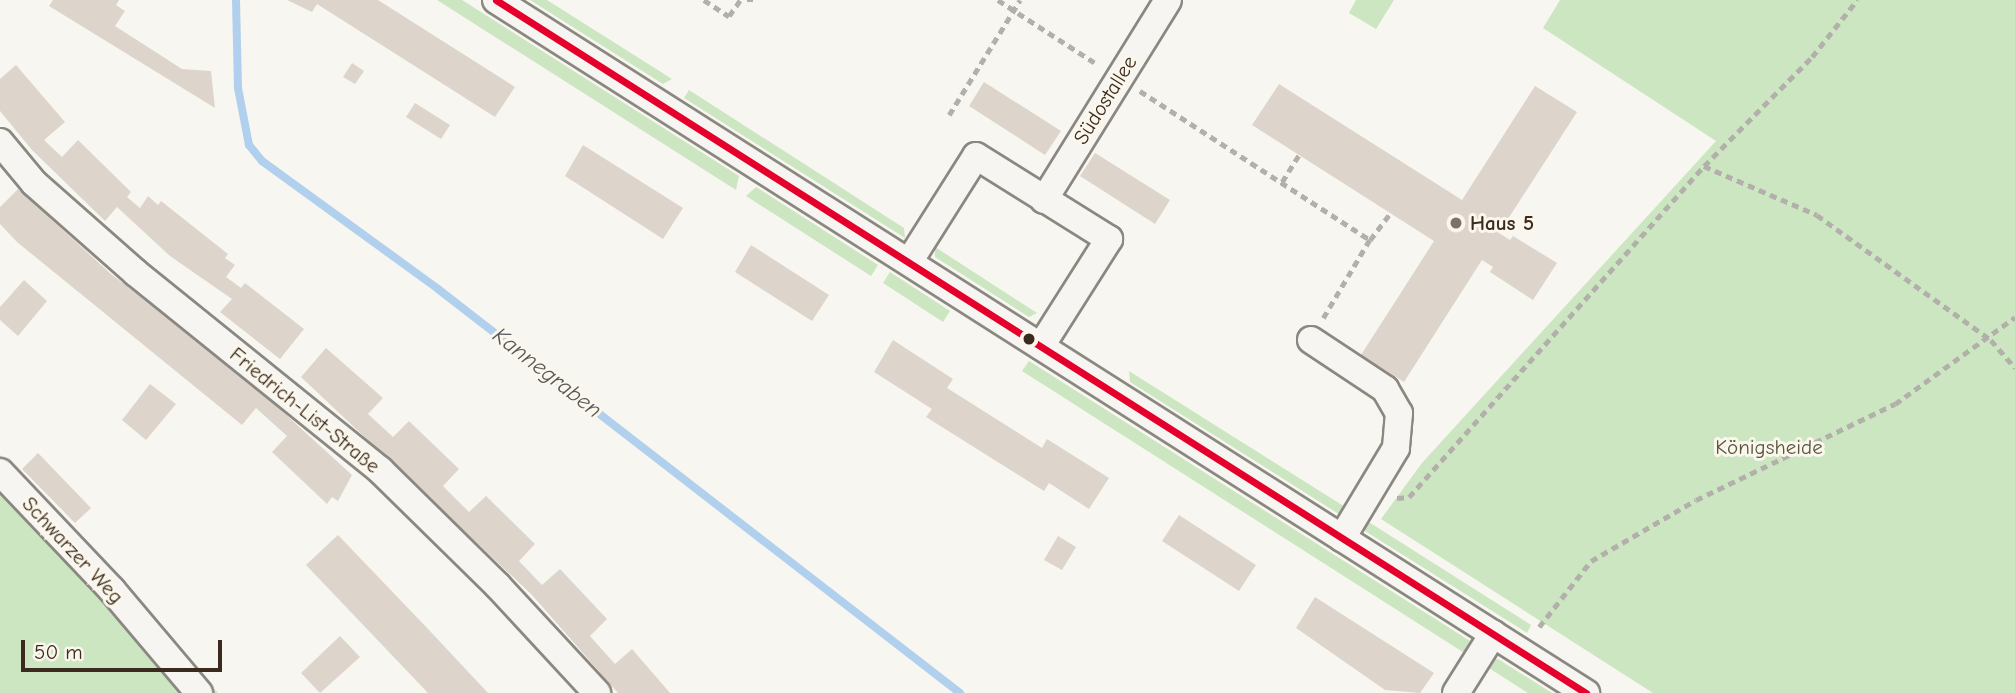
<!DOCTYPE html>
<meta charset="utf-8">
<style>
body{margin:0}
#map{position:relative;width:2015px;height:693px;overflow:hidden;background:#f8f6f0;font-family:"Comic Neue",sans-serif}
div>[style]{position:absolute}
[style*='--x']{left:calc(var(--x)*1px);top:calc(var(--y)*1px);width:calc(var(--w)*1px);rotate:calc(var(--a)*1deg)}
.green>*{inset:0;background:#cbe6c1}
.stream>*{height:8px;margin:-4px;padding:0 4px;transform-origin:4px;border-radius:4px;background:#b0d0ed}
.building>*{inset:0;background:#ddd5cb}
.path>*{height:4.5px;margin-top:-2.25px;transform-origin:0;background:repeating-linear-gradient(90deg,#b3b0ac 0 7px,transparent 0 12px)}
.roads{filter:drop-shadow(2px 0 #8b8781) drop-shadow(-2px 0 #8b8781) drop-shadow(0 2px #8b8781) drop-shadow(0 -2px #8b8781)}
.minor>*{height:26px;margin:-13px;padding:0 13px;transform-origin:13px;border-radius:13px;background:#f6f5f1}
.bus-1>*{height:7px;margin:-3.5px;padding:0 3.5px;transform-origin:3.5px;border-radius:3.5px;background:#e4002b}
.dots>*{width:19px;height:19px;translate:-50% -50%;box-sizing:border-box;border:4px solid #fbf7ec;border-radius:50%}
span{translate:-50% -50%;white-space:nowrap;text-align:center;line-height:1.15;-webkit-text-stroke:6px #fbf7ec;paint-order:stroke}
.street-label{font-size:21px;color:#3b2a1e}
.poi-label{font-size:21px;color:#3b2a1e;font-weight:700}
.left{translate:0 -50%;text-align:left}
.park-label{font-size:21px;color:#56563d}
.water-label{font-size:23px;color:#55575c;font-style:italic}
.scale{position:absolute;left:21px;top:640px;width:201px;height:32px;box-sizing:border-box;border:4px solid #3b2a1e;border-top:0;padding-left:9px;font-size:21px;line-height:24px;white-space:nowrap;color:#3b2a1e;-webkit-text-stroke:5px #fbf7ec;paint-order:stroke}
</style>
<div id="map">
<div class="green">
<div style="clip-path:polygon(437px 0,462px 0,739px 176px,736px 190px)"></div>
<div style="clip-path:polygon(530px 0,547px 0,672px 79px,663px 84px)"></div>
<div style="clip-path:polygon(1356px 0,1394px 0,1376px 29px,1349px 13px)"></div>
<div style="clip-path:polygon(1560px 0,2015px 0,2015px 693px,1653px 693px,1381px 519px,1422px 463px,1716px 141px,1543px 28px)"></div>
<div style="clip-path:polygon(689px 90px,904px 228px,905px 238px,684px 98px)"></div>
<div style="clip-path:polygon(756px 187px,878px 265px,871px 276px,746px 196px)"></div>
<div style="clip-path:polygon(935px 247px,1037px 313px,1029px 317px,935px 257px)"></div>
<div style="clip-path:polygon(890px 272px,950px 311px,943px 322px,883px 283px)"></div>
<div style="clip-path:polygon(1029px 361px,1470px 641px,1466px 654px,1022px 371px)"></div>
<div style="clip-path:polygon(1129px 371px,1350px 510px,1342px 516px,1130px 382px)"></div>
<div style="clip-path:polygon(0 455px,218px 693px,0 693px)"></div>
<div style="clip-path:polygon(1364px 519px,1531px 625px,1527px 633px,1365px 531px)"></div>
<div style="clip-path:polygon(1490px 659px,1498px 659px,1552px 693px,1528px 693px,1484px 665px)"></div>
</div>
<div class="stream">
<div style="--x:236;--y:0;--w:88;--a:88.7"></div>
<div style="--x:238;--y:88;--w:58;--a:79.1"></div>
<div style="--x:249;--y:145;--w:21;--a:51"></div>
<div style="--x:262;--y:161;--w:218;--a:36"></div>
<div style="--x:438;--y:289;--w:660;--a:37.74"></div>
</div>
<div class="building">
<div style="clip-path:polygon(53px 0,119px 0,116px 5px,125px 11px,115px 26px,182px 69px,211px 71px,215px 108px,49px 6px)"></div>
<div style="clip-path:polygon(287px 0,378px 0,515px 87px,495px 117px,317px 4px,312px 12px)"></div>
<div style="clip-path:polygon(352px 63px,364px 71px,355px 84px,343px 77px)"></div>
<div style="clip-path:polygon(16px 65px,65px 122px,44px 140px,62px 157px,78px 140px,131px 192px,127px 197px,140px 208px,148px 196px,158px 205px,161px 201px,228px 254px,225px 258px,235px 265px,226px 277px,241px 288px,245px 283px,304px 329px,280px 359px,220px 312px,232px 299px,170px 256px,117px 207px,105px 221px,32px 150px,0 111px,0 79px)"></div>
<div style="clip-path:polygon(984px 82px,1061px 131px,1045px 155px,969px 106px)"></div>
<div style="clip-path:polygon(1279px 84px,1462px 200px,1535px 86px,1577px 112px,1499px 233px,1510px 240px,1513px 236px,1557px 263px,1533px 300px,1490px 272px,1493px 267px,1482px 260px,1404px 382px,1361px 355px,1434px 241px,1252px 125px)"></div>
<div style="clip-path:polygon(415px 103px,450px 125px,441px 139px,406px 117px)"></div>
<div style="clip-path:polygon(583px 145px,683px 208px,663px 239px,565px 176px)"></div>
<div style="clip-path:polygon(1095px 153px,1170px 200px,1155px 224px,1080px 176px)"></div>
<div style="clip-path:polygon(18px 189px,111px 274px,238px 371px,352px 475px,338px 501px,332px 497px,327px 504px,272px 452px,287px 436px,256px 408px,242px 425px,17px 242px,0 224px,0 207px)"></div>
<div style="clip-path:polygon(751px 245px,829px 295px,812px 321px,735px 272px)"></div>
<div style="clip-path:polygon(24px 280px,47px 301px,18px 336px,0 320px,0 307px)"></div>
<div style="clip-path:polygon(893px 340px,953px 379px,947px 388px,1042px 448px,1047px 439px,1109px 478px,1089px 509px,1049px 483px,1044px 491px,926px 417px,932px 409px,874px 372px)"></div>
<div style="clip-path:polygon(326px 348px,383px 398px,368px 414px,393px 437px,409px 421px,459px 469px,443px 486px,469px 512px,486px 496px,535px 544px,519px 561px,542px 585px,560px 569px,607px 619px,590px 636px,615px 664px,632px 649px,670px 693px,618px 693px,532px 595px,301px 377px)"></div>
<div style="clip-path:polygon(150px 384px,176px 404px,146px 440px,122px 420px)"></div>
<div style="clip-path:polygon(38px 453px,91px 508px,75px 523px,22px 469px)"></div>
<div style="clip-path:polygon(1179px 515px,1256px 565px,1239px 591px,1162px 541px)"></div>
<div style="clip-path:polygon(338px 535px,429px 630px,488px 693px,428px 693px,306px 565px)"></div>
<div style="clip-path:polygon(1058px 536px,1076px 547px,1062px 570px,1044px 560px)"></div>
<div style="clip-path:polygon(1315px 597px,1434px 673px,1420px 693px,1385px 690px,1296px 628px)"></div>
<div style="clip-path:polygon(340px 636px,360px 657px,320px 693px,301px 673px)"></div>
</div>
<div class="path">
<div style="--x:704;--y:0;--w:30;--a:33"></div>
<div style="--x:729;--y:16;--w:19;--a:-55"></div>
<div style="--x:747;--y:0;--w:6;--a:0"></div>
<div style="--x:998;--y:0;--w:118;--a:32.9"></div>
<div style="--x:1140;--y:91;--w:274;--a:32.9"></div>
<div style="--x:1370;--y:240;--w:92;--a:120.7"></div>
<div style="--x:949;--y:115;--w:135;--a:-58.3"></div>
<div style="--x:1704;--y:166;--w:123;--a:23.4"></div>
<div style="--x:1817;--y:215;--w:214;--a:35.7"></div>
<div style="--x:1991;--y:340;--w:37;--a:49"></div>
<div style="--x:1282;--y:182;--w:32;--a:-58"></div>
<div style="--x:1370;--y:240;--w:34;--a:-53"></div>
<div style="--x:1397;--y:498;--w:12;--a:-5"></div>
<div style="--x:1409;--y:497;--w:443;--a:-48.3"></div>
<div style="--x:1704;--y:166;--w:153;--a:-45.3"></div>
<div style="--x:1812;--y:57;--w:73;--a:-51.7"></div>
<div style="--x:1539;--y:627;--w:84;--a:-51.8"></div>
<div style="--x:1591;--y:561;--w:121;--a:-30.2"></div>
<div style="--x:1696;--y:500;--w:221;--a:-25.8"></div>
<div style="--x:1895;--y:404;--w:148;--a:-35.9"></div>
</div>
<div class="roads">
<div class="minor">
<div style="--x:496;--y:0;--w:1292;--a:32.45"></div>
<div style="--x:0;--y:142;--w:53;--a:50.3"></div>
<div style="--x:34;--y:183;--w:136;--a:41.4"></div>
<div style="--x:136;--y:273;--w:314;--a:38.9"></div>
<div style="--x:380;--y:470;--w:165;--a:44.5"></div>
<div style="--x:498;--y:586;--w:146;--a:47.2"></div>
<div style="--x:1044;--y:200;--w:235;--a:-58.2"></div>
<div style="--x:909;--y:262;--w:125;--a:-57.7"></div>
<div style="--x:976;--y:156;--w:157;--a:32"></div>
<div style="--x:1109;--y:239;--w:127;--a:122.4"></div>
<div style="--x:1311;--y:340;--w:89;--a:33.5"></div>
<div style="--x:1385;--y:389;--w:28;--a:60"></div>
<div style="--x:1399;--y:413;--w:35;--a:95"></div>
<div style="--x:1396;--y:448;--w:105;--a:121"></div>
<div style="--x:0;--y:472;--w:163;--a:46.5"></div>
<div style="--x:112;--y:590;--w:135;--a:49.8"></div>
<div style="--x:1456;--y:693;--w:70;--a:-57.9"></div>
</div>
</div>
<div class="bus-1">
<div style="--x:496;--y:0;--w:1292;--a:32.45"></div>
</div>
<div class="dots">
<div style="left:1456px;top:223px;background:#7d7168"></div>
<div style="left:1029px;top:339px;background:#3b2a1e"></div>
</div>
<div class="street-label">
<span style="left:1105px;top:100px;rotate:-58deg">Südostallee</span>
<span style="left:305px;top:410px;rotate:39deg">Friedrich-List-Straße</span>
<span style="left:73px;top:550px;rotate:47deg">Schwarzer Weg</span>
</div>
<div class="poi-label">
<span class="left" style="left:1470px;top:223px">Haus 5</span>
</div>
<div class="park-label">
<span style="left:1769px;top:447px">Königsheide</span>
</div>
<div class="water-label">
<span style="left:547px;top:373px;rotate:38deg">Kannegraben</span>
</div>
<div class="scale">50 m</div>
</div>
